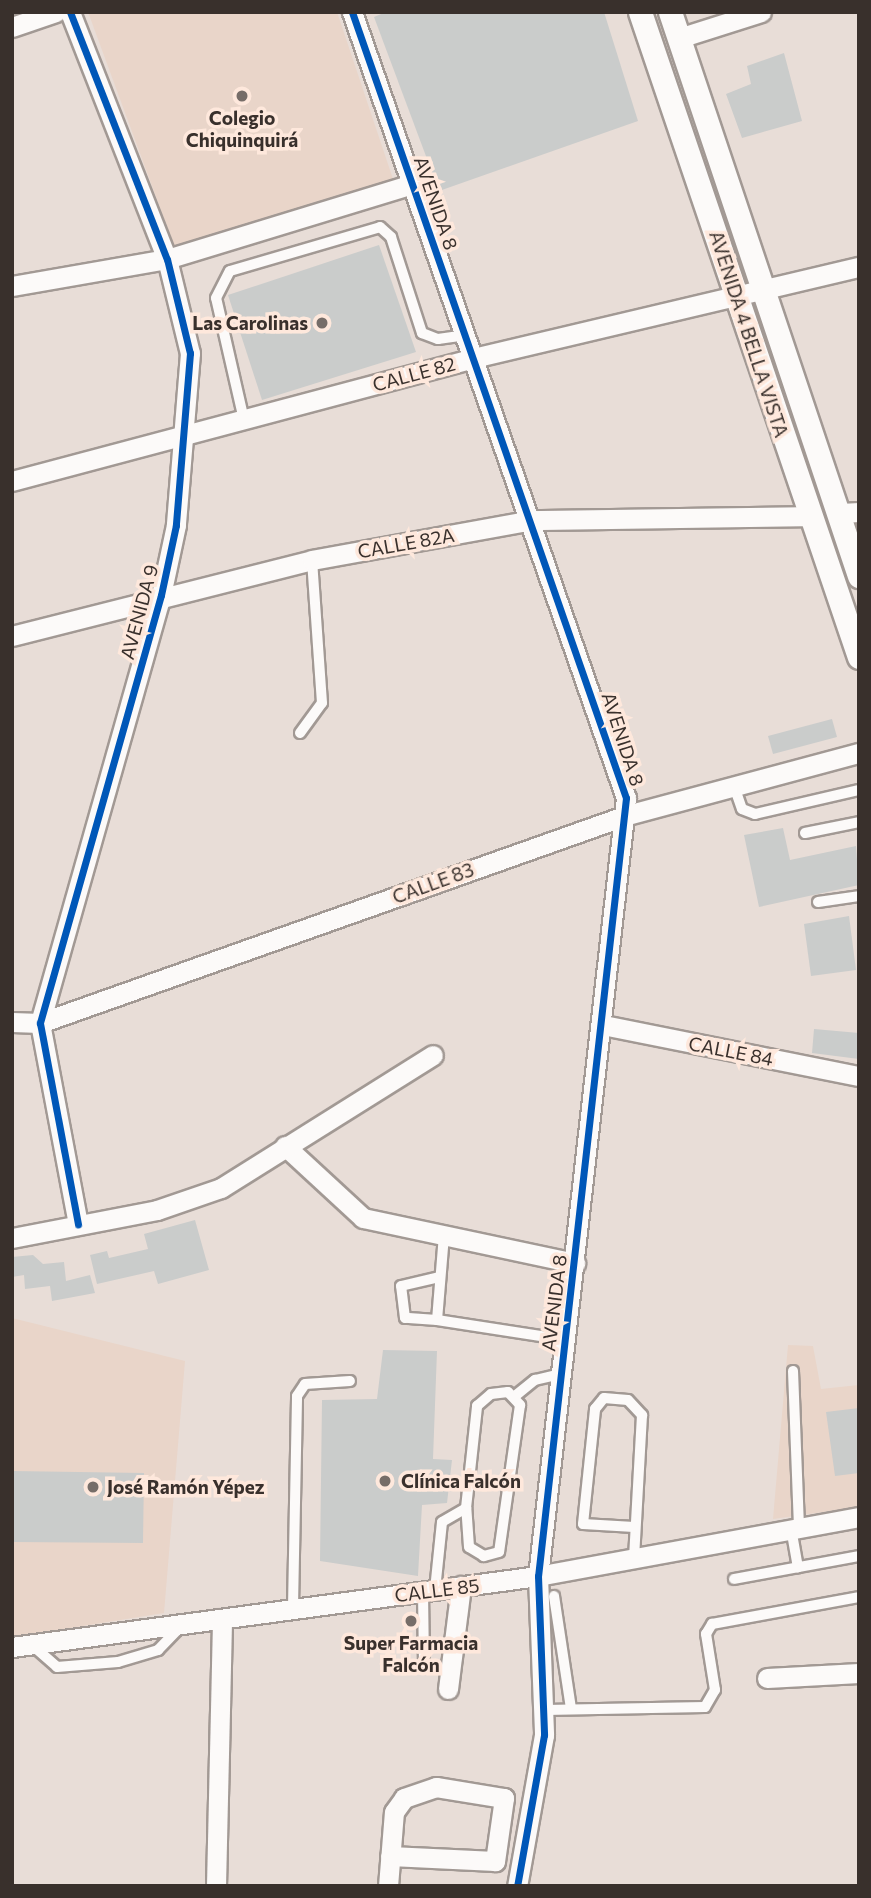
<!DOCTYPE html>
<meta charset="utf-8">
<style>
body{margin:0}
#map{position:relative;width:871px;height:1898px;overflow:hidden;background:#e8ddd7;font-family:Commissioner,sans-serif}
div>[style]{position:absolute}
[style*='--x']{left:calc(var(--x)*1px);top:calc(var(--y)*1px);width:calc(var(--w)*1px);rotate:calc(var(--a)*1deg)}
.built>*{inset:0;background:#e9d5c9}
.building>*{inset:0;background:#cacccb}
.roads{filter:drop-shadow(2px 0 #a29994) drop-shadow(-2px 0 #a29994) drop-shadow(0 2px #a29994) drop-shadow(0 -2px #a29994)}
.service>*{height:10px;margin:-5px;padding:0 5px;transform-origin:5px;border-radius:5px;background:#fcfaf9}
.minor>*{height:19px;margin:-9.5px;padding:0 9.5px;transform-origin:9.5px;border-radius:9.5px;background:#fcfaf9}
.tertiary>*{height:23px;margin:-11.5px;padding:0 11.5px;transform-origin:11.5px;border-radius:11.5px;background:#fcfaf9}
.cycleway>*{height:7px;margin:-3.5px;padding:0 3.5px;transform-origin:3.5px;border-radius:3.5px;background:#0057b8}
.dots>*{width:19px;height:19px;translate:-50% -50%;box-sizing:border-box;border:4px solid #fee8dc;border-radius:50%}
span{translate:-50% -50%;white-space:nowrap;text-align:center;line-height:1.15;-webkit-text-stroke:7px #fee8dc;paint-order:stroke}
.poi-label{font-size:19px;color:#39302c;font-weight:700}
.right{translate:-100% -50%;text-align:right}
.left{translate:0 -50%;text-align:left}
.street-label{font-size:19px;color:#39302c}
.frame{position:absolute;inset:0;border:14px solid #39302c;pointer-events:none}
</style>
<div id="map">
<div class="built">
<div style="clip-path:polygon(88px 12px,337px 12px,393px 179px,177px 254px)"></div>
<div style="clip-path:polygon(12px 1318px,185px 1361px,164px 1613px,14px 1637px)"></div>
<div style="clip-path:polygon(788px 1345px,813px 1346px,821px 1389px,859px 1385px,859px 1507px,773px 1519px)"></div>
</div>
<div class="building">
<div style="clip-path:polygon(386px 12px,604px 12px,638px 121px,439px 191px,374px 17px)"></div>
<div style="clip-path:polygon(784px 53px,802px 121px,742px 138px,726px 94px,751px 84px,747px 66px)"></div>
<div style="clip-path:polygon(379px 245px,416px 352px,262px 400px,228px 295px)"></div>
<div style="clip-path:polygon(832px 719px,837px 737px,773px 754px,768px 736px)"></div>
<div style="clip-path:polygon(783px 828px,790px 860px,856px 846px,859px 885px,759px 907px,744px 835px)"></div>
<div style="clip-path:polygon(849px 916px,856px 970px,811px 976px,804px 924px)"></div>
<div style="clip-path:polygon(814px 1029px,859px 1033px,859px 1059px,812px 1053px)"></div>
<div style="clip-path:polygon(195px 1220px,209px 1270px,158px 1284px,154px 1271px,97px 1284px,90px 1255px,107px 1251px,109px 1258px,148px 1249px,144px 1234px)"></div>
<div style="clip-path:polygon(33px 1255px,43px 1264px,64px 1262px,66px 1281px,90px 1275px,95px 1293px,52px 1301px,50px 1286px,25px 1289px,24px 1275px,12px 1277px,12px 1257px)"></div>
<div style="clip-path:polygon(383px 1350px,437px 1351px,433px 1459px,452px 1460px,447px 1503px,422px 1505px,418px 1576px,320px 1561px,322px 1400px,377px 1399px)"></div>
<div style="clip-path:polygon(859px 1408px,859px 1473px,835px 1476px,826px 1412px)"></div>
<div style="clip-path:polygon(12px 1471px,144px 1473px,143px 1543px,12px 1542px)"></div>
</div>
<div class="roads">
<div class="service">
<div style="--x:244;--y:420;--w:125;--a:-102.9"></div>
<div style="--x:216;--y:298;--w:30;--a:-63"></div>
<div style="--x:230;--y:271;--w:156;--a:-16.3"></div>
<div style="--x:380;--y:227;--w:15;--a:42"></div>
<div style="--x:391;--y:237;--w:101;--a:72.1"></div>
<div style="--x:422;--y:333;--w:17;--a:21"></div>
<div style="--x:438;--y:339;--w:27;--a:-8"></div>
<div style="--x:300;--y:733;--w:37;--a:-54"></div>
<div style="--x:322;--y:703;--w:143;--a:-94"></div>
<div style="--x:734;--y:786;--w:24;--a:71"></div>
<div style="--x:742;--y:809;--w:14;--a:21"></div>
<div style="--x:755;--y:814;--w:107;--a:-13"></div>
<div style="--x:805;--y:833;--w:55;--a:-11.5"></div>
<div style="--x:818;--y:902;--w:41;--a:-8.3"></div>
<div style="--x:444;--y:1235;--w:85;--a:94.7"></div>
<div style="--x:437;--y:1320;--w:131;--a:8.8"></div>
<div style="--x:437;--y:1320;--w:32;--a:-176"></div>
<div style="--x:405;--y:1318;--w:32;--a:-97"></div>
<div style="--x:401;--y:1286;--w:39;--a:-13"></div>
<div style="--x:793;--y:1371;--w:155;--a:87.8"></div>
<div style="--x:515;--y:1396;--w:26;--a:-39"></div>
<div style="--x:535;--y:1380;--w:28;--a:-13"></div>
<div style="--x:634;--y:1527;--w:51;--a:-176.6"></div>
<div style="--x:583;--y:1524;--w:116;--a:-84"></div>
<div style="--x:595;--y:1409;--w:14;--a:-51"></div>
<div style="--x:604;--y:1398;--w:24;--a:5"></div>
<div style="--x:628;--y:1400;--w:21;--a:47"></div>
<div style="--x:642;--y:1415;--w:144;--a:93.2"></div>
<div style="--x:791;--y:1528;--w:40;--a:80"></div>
<div style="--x:734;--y:1579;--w:127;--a:-10.4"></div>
<div style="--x:435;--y:1590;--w:68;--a:-84.1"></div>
<div style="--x:442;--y:1522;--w:28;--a:-30"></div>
<div style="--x:466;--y:1508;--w:103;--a:-83.8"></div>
<div style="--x:477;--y:1406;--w:18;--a:-41"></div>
<div style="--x:491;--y:1394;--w:17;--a:-7"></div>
<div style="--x:508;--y:1392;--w:18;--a:47"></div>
<div style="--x:520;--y:1405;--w:148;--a:98.1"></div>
<div style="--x:499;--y:1552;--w:16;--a:165"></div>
<div style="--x:484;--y:1556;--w:17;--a:-149"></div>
<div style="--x:469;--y:1547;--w:39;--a:-94"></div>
<div style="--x:423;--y:1592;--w:71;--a:89.2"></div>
<div style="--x:554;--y:1596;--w:114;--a:81.4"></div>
<div style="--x:293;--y:1607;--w:211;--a:-88.9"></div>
<div style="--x:297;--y:1396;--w:14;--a:-56"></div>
<div style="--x:305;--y:1384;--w:45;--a:-3.8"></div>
<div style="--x:32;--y:1645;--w:33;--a:41"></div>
<div style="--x:57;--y:1667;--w:61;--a:-4.7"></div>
<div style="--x:118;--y:1662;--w:42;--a:-16.7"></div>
<div style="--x:158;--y:1650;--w:33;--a:-46"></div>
<div style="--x:545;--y:1710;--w:160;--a:-1.1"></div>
<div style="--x:705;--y:1707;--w:20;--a:-60"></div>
<div style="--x:715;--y:1690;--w:57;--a:-99.1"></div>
<div style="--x:706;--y:1634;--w:12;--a:-59"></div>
<div style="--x:712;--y:1624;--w:149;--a:-10.4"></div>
</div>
<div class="minor">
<div style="--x:70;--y:12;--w:265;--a:68.6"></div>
<div style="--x:167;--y:259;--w:97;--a:76.3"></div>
<div style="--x:190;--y:353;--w:173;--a:94.7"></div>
<div style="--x:176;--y:525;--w:72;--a:102.1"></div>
<div style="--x:161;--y:595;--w:445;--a:105.8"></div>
<div style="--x:40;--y:1023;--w:205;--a:79.3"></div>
<div style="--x:352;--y:12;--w:832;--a:70.78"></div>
<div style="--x:626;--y:798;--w:783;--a:96.45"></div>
<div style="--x:538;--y:1576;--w:159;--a:87.8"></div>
<div style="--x:544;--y:1735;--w:153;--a:100.1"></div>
<div style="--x:12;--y:27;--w:46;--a:-18.8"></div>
<div style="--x:679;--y:38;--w:86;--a:-17.6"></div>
<div style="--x:12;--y:286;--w:157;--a:-9.9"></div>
<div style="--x:167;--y:259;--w:257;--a:-17"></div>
<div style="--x:12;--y:481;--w:477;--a:-14.9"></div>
<div style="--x:473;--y:358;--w:397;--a:-13.3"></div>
<div style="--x:841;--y:513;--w:18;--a:-3"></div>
<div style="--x:12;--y:636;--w:309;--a:-14.2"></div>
<div style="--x:312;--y:560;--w:225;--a:-10.3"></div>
<div style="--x:533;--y:520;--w:276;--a:-0.8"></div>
<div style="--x:12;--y:1022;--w:28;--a:2"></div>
<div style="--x:40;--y:1023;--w:623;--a:-19.51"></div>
<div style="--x:627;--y:815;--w:240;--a:-15"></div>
<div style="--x:603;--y:1025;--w:261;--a:11.3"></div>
<div style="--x:285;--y:1146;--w:106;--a:42.7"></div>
<div style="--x:363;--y:1218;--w:217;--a:12"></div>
<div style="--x:12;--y:1238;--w:148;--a:-10.9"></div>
<div style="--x:157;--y:1210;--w:68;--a:-19"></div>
<div style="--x:221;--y:1188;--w:250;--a:-32.1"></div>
<div style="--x:12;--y:1647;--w:531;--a:-7.69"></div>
<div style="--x:538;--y:1576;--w:326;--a:-10.4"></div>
<div style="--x:767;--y:1678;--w:92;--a:-3.1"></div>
<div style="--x:448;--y:1689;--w:104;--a:-82.8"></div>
<div style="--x:216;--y:1886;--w:267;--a:-88.7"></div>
<div style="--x:388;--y:1886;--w:74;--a:-85.4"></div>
<div style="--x:394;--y:1812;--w:17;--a:-54"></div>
<div style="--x:404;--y:1798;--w:34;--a:-19"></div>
<div style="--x:436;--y:1787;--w:69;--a:9.2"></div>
<div style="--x:504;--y:1798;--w:64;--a:98.1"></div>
<div style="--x:495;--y:1861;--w:105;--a:-177.3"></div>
</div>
<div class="tertiary">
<div style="--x:640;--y:12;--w:681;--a:71.25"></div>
<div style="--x:670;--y:12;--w:595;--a:71.47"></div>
</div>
</div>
<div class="cycleway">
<div style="--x:70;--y:12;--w:265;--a:68.6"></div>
<div style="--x:167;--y:259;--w:97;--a:76.3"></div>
<div style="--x:190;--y:353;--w:173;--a:94.7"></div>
<div style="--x:176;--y:525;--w:72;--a:102.1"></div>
<div style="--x:161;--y:595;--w:445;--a:105.8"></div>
<div style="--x:40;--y:1023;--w:205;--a:79.3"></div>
<div style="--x:352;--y:12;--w:832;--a:70.78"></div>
<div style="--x:626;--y:798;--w:783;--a:96.45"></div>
<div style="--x:538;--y:1576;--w:159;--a:87.8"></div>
<div style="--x:544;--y:1735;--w:153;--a:100.1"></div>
</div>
<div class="dots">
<div style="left:242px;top:96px;background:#766d68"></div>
<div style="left:322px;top:323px;background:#766d68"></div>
<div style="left:385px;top:1481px;background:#766d68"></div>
<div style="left:93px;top:1487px;background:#766d68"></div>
<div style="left:411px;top:1621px;background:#766d68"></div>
</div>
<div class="poi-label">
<span style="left:242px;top:129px">Colegio<br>Chiquinquirá</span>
<span class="right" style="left:308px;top:323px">Las Carolinas</span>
<span class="left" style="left:401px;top:1481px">Clínica Falcón</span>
<span class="left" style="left:107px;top:1487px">José Ramón Yépez</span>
<span style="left:411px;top:1654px">Super Farmacia<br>Falcón</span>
</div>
<div class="street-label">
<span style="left:436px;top:203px;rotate:71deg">AVENIDA 8</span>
<span style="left:749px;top:334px;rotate:72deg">AVENIDA 4 BELLA VISTA</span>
<span style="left:414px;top:374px;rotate:-15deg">CALLE 82</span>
<span style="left:406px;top:543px;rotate:-10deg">CALLE 82A</span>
<span style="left:139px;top:612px;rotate:-75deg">AVENIDA 9</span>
<span style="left:623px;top:739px;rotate:72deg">AVENIDA 8</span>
<span style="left:433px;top:883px;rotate:-20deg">CALLE 83</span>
<span style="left:731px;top:1051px;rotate:11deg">CALLE 84</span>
<span style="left:554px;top:1303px;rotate:-83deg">AVENIDA 8</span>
<span style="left:437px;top:1590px;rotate:-7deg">CALLE 85</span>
</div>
<div class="frame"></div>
</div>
